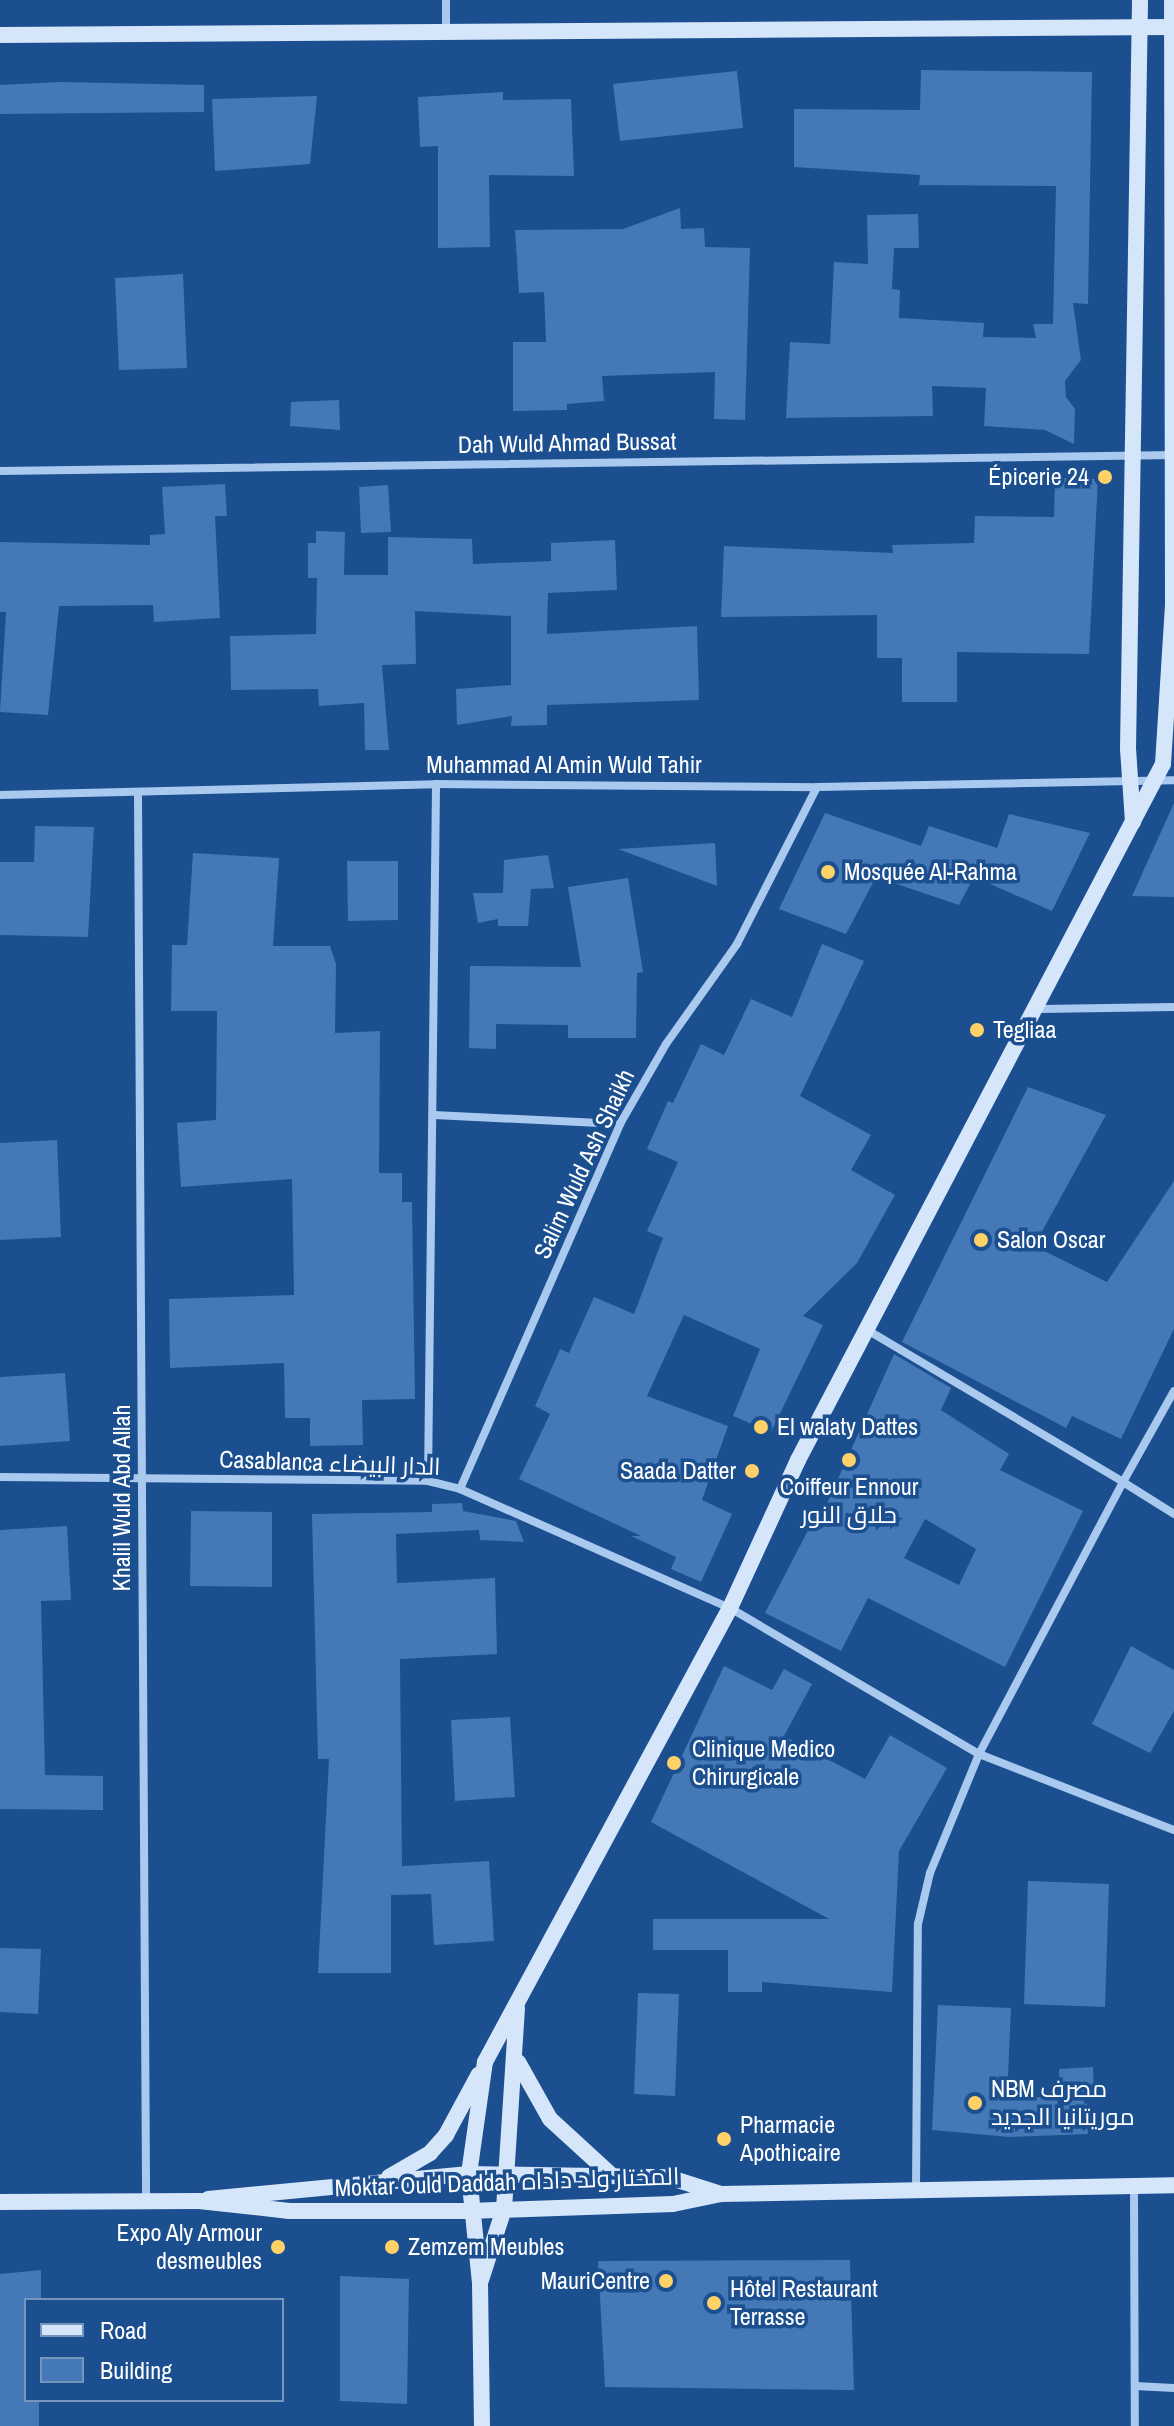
<!DOCTYPE html>
<meta charset="utf-8">
<style>
body{margin:0}
#map{position:relative;width:1174px;height:2426px;overflow:hidden;background:#1b4f8f;font-family:"Archivo Narrow",Cairo,sans-serif}
div>[style]{position:absolute}
[style*='--x']{left:calc(var(--x)*1px);top:calc(var(--y)*1px);width:calc(var(--w)*1px);rotate:calc(var(--a)*1deg)}
.building>*{inset:0;background:#4478b7}
.street>*{height:8px;margin:-4px;padding:0 4px;transform-origin:4px;border-radius:4px;background:#a9c9ee}
.secondary>*{height:16px;margin:-8px;padding:0 8px;transform-origin:8px;border-radius:8px;background:#d6e6fa}
.dots>*{width:22px;height:22px;translate:-50% -50%;box-sizing:border-box;border:4px solid #1b4f8f;border-radius:50%}
span{translate:-50% -50%;white-space:nowrap;text-align:center;line-height:1.15;-webkit-text-stroke:7px #1b4f8f;paint-order:stroke}
.street-label{font-size:24px;color:#fff}
.poi-label{font-size:24px;color:#fff}
.right{translate:-100% -50%;text-align:right}
.left{translate:0 -50%;text-align:left}
.legend{position:absolute;left:24px;top:2298px;width:260px;height:104px;box-sizing:border-box;background:#1b4f8f;border:2px solid #7695bc;margin:0;padding:10px 14px;list-style:none;font-size:24px;color:#fff}
.legend li{display:flex;align-items:center;gap:16px;height:40px}
.legend b{width:40px;border:2px solid #7695bc}
</style>
<div id="map">
<div class="building">
<div style="clip-path:polygon(921px 70px,1092px 72px,1088px 304px,1073px 303px,1081px 360px,1065px 381px,1066px 397px,1075px 409px,1074px 444px,1045px 430px,984px 426px,986px 388px,932px 386px,933px 416px,786px 418px,790px 342px,830px 344px,834px 262px,868px 264px,867px 215px,918px 214px,919px 248px,894px 248px,892px 289px,900px 290px,899px 318px,984px 323px,983px 337px,1036px 338px,1033px 324px,1053px 324px,1056px 186px,919px 185px,920px 175px,794px 167px,794px 109px,920px 110px)"></div>
<div style="clip-path:polygon(737px 71px,743px 128px,620px 141px,613px 84px)"></div>
<div style="clip-path:polygon(61px 82px,204px 85px,204px 112px,0 114px,0 85px)"></div>
<div style="clip-path:polygon(503px 92px,503px 100px,571px 99px,574px 176px,489px 175px,490px 247px,438px 248px,438px 146px,420px 147px,418px 97px)"></div>
<div style="clip-path:polygon(317px 96px,310px 164px,215px 171px,212px 99px)"></div>
<div style="clip-path:polygon(680px 208px,681px 229px,704px 228px,705px 247px,750px 248px,745px 420px,714px 419px,715px 372px,602px 376px,604px 401px,567px 404px,567px 410px,513px 411px,513px 342px,546px 342px,544px 292px,519px 293px,515px 230px,623px 229px)"></div>
<div style="clip-path:polygon(183px 274px,187px 368px,119px 370px,115px 278px)"></div>
<div style="clip-path:polygon(339px 400px,340px 430px,290px 426px,291px 402px)"></div>
<div style="clip-path:polygon(1055px 478px,1098px 479px,1089px 654px,957px 652px,957px 702px,902px 702px,902px 658px,877px 658px,877px 615px,721px 617px,724px 546px,893px 553px,892px 545px,974px 543px,975px 516px,1054px 517px)"></div>
<div style="clip-path:polygon(225px 484px,227px 516px,215px 516px,220px 618px,154px 622px,153px 605px,59px 606px,48px 715px,0 712px,6px 612px,0 612px,0 542px,150px 545px,150px 535px,165px 534px,162px 487px)"></div>
<div style="clip-path:polygon(388px 485px,391px 532px,361px 533px,359px 487px)"></div>
<div style="clip-path:polygon(316px 531px,345px 532px,344px 575px,388px 575px,388px 537px,472px 539px,473px 564px,551px 561px,551px 543px,615px 540px,617px 590px,548px 593px,547px 634px,697px 626px,699px 700px,547px 705px,547px 725px,511px 726px,512px 716px,457px 725px,456px 689px,511px 685px,511px 616px,415px 611px,416px 664px,382px 665px,389px 750px,365px 750px,364px 703px,319px 706px,318px 689px,231px 690px,230px 636px,316px 634px,317px 578px,308px 578px,308px 543px,316px 543px)"></div>
<div style="clip-path:polygon(1174px 803px,1174px 897px,1132px 896px)"></div>
<div style="clip-path:polygon(825px 813px,921px 846px,929px 826px,997px 848px,1009px 814px,1090px 833px,1052px 911px,974px 877px,959px 905px,876px 877px,846px 934px,779px 909px)"></div>
<div style="clip-path:polygon(35px 826px,94px 827px,88px 937px,0 935px,0 862px,34px 862px)"></div>
<div style="clip-path:polygon(715px 843px,717px 886px,618px 849px)"></div>
<div style="clip-path:polygon(193px 853px,279px 858px,273px 946px,330px 946px,336px 964px,335px 1033px,380px 1031px,379px 1173px,402px 1173px,402px 1202px,412px 1202px,415px 1399px,362px 1400px,363px 1445px,310px 1446px,310px 1418px,285px 1418px,284px 1363px,170px 1368px,169px 1299px,294px 1295px,292px 1179px,181px 1187px,177px 1123px,216px 1120px,217px 1011px,171px 1011px,172px 945px,187px 945px)"></div>
<div style="clip-path:polygon(548px 855px,554px 888px,531px 889px,528px 926px,498px 926px,498px 919px,478px 923px,473px 893px,503px 893px,504px 860px)"></div>
<div style="clip-path:polygon(347px 861px,398px 861px,398px 920px,348px 921px)"></div>
<div style="clip-path:polygon(628px 878px,643px 972px,637px 973px,636px 1038px,568px 1038px,568px 1025px,496px 1024px,496px 1049px,469px 1048px,470px 966px,581px 967px,568px 887px)"></div>
<div style="clip-path:polygon(822px 944px,864px 961px,800px 1096px,871px 1135px,851px 1170px,895px 1195px,857px 1263px,803px 1316px,823px 1325px,771px 1432px,733px 1416px,760px 1349px,684px 1315px,647px 1396px,728px 1426px,702px 1500px,732px 1514px,701px 1582px,671px 1569px,676px 1557px,631px 1536px,641px 1536px,519px 1479px,550px 1414px,535px 1406px,560px 1349px,569px 1353px,594px 1297px,634px 1314px,663px 1238px,647px 1231px,678px 1162px,647px 1149px,668px 1101px,673px 1103px,701px 1044px,724px 1055px,751px 999px,792px 1017px)"></div>
<div style="clip-path:polygon(1028px 1087px,1106px 1115px,1034px 1246px,1107px 1282px,1174px 1181px,1174px 1329px,1121px 1439px,1072px 1416px,1066px 1428px,902px 1342px)"></div>
<div style="clip-path:polygon(57px 1140px,61px 1237px,0 1240px,0 1143px)"></div>
<div style="clip-path:polygon(evenodd,894px 1354px,951px 1388px,941px 1410px,1009px 1454px,1000px 1470px,1083px 1511px,1005px 1667px,868px 1598px,841px 1651px,765px 1613px,815px 1517px,820px 1519px,894px 1354px,925px 1519px,976px 1549px,959px 1585px,904px 1558px,925px 1519px)"></div>
<div style="clip-path:polygon(65px 1373px,70px 1441px,0 1446px,0 1377px)"></div>
<div style="clip-path:polygon(462px 1503px,463px 1511px,516px 1521px,524px 1542px,480px 1540px,479px 1530px,396px 1534px,397px 1583px,495px 1578px,497px 1654px,400px 1659px,402px 1866px,489px 1861px,494px 1941px,434px 1945px,431px 1894px,391px 1895px,391px 1973px,318px 1973px,329px 1759px,318px 1759px,312px 1514px,432px 1512px,432px 1504px)"></div>
<div style="clip-path:polygon(191px 1511px,272px 1512px,272px 1587px,190px 1586px)"></div>
<div style="clip-path:polygon(67px 1526px,71px 1600px,41px 1601px,45px 1775px,103px 1776px,103px 1810px,0 1809px,0 1530px)"></div>
<div style="clip-path:polygon(1131px 1646px,1174px 1670px,1174px 1711px,1150px 1753px,1092px 1724px)"></div>
<div style="clip-path:polygon(724px 1666px,772px 1690px,784px 1669px,812px 1684px,784px 1736px,865px 1779px,890px 1735px,947px 1768px,899px 1851px,892px 1992px,762px 1982px,762px 1992px,728px 1992px,728px 1950px,653px 1950px,653px 1919px,829px 1919px,651px 1822px)"></div>
<div style="clip-path:polygon(510px 1717px,515px 1797px,455px 1801px,451px 1720px)"></div>
<div style="clip-path:polygon(1028px 1881px,1109px 1884px,1105px 2007px,1024px 2004px)"></div>
<div style="clip-path:polygon(0 1948px,41px 1949px,38px 2014px,0 2012px)"></div>
<div style="clip-path:polygon(638px 1993px,679px 1994px,675px 2096px,634px 2094px)"></div>
<div style="clip-path:polygon(938px 2005px,1011px 2008px,1007px 2099px,1060px 2096px,1059px 2069px,1093px 2067px,1094px 2093px,1086px 2093px,1088px 2134px,1010px 2137px,932px 2130px)"></div>
<div style="clip-path:polygon(850px 2260px,854px 2390px,605px 2387px,598px 2261px)"></div>
<div style="clip-path:polygon(41px 2270px,41px 2300px,26px 2300px,26px 2400px,39px 2400px,39px 2426px,0 2426px,0 2274px)"></div>
<div style="clip-path:polygon(340px 2276px,409px 2279px,407px 2404px,340px 2401px)"></div>
</div>
<div class="street">
<div style="--x:446;--y:0;--w:32;--a:90"></div>
<div style="--x:0;--y:471;--w:1174;--a:-0.78"></div>
<div style="--x:0;--y:795;--w:436;--a:-1.4"></div>
<div style="--x:436;--y:784;--w:381;--a:0.5"></div>
<div style="--x:817;--y:787;--w:357;--a:-1.1"></div>
<div style="--x:138;--y:796;--w:1405;--a:89.67"></div>
<div style="--x:1040;--y:1009;--w:134;--a:-0.9"></div>
<div style="--x:434;--y:1115;--w:186;--a:2.8"></div>
<div style="--x:869;--y:1331;--w:295;--a:30.7"></div>
<div style="--x:1123;--y:1482;--w:104;--a:-60.7"></div>
<div style="--x:0;--y:1477;--w:428;--a:0.5"></div>
<div style="--x:428;--y:1481;--w:33;--a:14"></div>
<div style="--x:460;--y:1489;--w:295;--a:23.8"></div>
<div style="--x:730;--y:1608;--w:289;--a:30.4"></div>
<div style="--x:979;--y:1754;--w:209;--a:21.3"></div>
<div style="--x:428;--y:1481;--w:697;--a:-89.34"></div>
<div style="--x:460;--y:1489;--w:399;--a:-66.3"></div>
<div style="--x:620;--y:1124;--w:92;--a:-60.1"></div>
<div style="--x:666;--y:1044;--w:123;--a:-54.6"></div>
<div style="--x:737;--y:944;--w:176;--a:-63"></div>
<div style="--x:1134;--y:2188;--w:238;--a:89.8"></div>
<div style="--x:916;--y:2190;--w:266;--a:-89.6"></div>
<div style="--x:918;--y:1924;--w:52;--a:-76.8"></div>
<div style="--x:930;--y:1873;--w:129;--a:-67.6"></div>
<div style="--x:979;--y:1754;--w:308;--a:-62.1"></div>
<div style="--x:1123;--y:1482;--w:60;--a:32.1"></div>
<div style="--x:1135;--y:2386;--w:39;--a:3"></div>
</div>
<div class="secondary">
<div style="--x:0;--y:35;--w:1174;--a:-0.39"></div>
<div style="--x:1133;--y:822;--w:73;--a:-93.9"></div>
<div style="--x:1128;--y:749;--w:749;--a:-89.08"></div>
<div style="--x:518;--y:2062;--w:65;--a:60.7"></div>
<div style="--x:550;--y:2119;--w:81;--a:42.5"></div>
<div style="--x:389;--y:2177;--w:48;--a:-30.3"></div>
<div style="--x:430;--y:2153;--w:24;--a:-48"></div>
<div style="--x:446;--y:2135;--w:69;--a:-61.6"></div>
<div style="--x:208;--y:2199;--w:262;--a:-5.5"></div>
<div style="--x:469;--y:2174;--w:199;--a:0.9"></div>
<div style="--x:668;--y:2177;--w:56;--a:17.8"></div>
<div style="--x:0;--y:2202;--w:199;--a:-0.3"></div>
<div style="--x:199;--y:2201;--w:91;--a:6.3"></div>
<div style="--x:289;--y:2211;--w:180;--a:0"></div>
<div style="--x:469;--y:2211;--w:204;--a:-2"></div>
<div style="--x:673;--y:2204;--w:49;--a:-11.8"></div>
<div style="--x:721;--y:2194;--w:453;--a:-1.1"></div>
<div style="--x:481;--y:2280;--w:75;--a:-72.1"></div>
<div style="--x:504;--y:2209;--w:201;--a:-86.3"></div>
<div style="--x:482;--y:2426;--w:143;--a:-90.8"></div>
<div style="--x:480;--y:2283;--w:110;--a:-95.8"></div>
<div style="--x:469;--y:2174;--w:113;--a:-81.9"></div>
<div style="--x:485;--y:2062;--w:516;--a:-61.65"></div>
<div style="--x:730;--y:1608;--w:163;--a:-65.3"></div>
<div style="--x:798;--y:1460;--w:786;--a:-62.33"></div>
<div style="--x:1163;--y:764;--w:159;--a:-86.4"></div>
<div style="--x:1173;--y:605;--w:605;--a:-90.09"></div>
</div>
<div class="dots">
<div style="left:1105px;top:477px;background:#ffd166"></div>
<div style="left:828px;top:872px;background:#ffd166"></div>
<div style="left:977px;top:1030px;background:#ffd166"></div>
<div style="left:981px;top:1240px;background:#ffd166"></div>
<div style="left:761px;top:1427px;background:#ffd166"></div>
<div style="left:849px;top:1460px;background:#ffd166"></div>
<div style="left:752px;top:1471px;background:#ffd166"></div>
<div style="left:674px;top:1763px;background:#ffd166"></div>
<div style="left:975px;top:2103px;background:#ffd166"></div>
<div style="left:724px;top:2139px;background:#ffd166"></div>
<div style="left:278px;top:2247px;background:#ffd166"></div>
<div style="left:392px;top:2247px;background:#ffd166"></div>
<div style="left:666px;top:2281px;background:#ffd166"></div>
<div style="left:714px;top:2303px;background:#ffd166"></div>
</div>
<div class="street-label">
<span style="left:567px;top:443px;rotate:-1deg">Dah Wuld Ahmad Bussat</span>
<span style="left:564px;top:765px">Muhammad Al Amin Wuld Tahir</span>
<span style="left:584px;top:1164px;rotate:-65deg">Salim Wuld Ash Shaikh</span>
<span style="left:330px;top:1463px;rotate:2deg">Casablanca الدار البيضاء</span>
<span style="left:122px;top:1498px;rotate:-90deg">Khalil Wuld Abd Allah</span>
<span style="left:507px;top:2182px;rotate:-2deg">Moktar Ould Daddah المختار ولد داداه</span>
</div>
<div class="poi-label">
<span class="right" style="left:1089px;top:477px">Épicerie 24</span>
<span class="left" style="left:844px;top:872px">Mosquée Al-Rahma</span>
<span class="left" style="left:993px;top:1030px">Tegliaa</span>
<span class="left" style="left:997px;top:1240px">Salon Oscar</span>
<span class="left" style="left:777px;top:1427px">El walaty Dattes</span>
<span class="right" style="left:736px;top:1471px">Saada Datter</span>
<span style="left:849px;top:1501px">Coiffeur Ennour<br>حلاق النور</span>
<span class="left" style="left:692px;top:1763px">Clinique Medico<br>Chirurgicale</span>
<span class="left" style="left:991px;top:2103px">NBM مصرف<br>موريتانيا الجديد</span>
<span class="left" style="left:740px;top:2139px">Pharmacie<br>Apothicaire</span>
<span class="right" style="left:262px;top:2247px">Expo Aly Armour<br>desmeubles</span>
<span class="left" style="left:408px;top:2247px">Zemzem Meubles</span>
<span class="right" style="left:650px;top:2281px">MauriCentre</span>
<span class="left" style="left:730px;top:2303px">Hôtel Restaurant<br>Terrasse</span>
</div>
<ul class="legend">
<li><b style="height:10px;background:#d6e6fa"></b>Road</li>
<li><b style="height:22px;background:#4478b7"></b>Building</li>
</ul>
</div>
